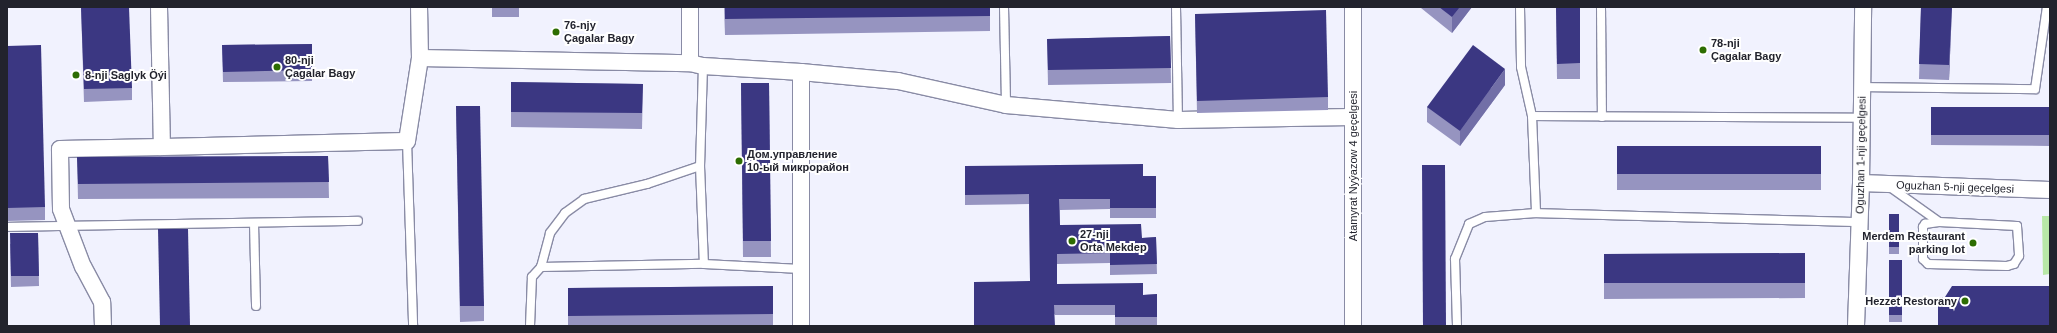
<!DOCTYPE html>
<meta charset="utf-8">
<style>
body{margin:0}
#map{position:relative;width:2057px;height:333px;overflow:hidden;background:#f1f2fe;font-family:Helvetica,sans-serif}
div>[style]{position:absolute}
[style*='--x']{left:calc(var(--x)*1px);top:calc(var(--y)*1px);width:calc(var(--w)*1px);rotate:calc(var(--a)*1deg)}
.green>*{inset:0;background:#b8e7a7}
.roads{filter:drop-shadow(1px 0 #898ba5) drop-shadow(-1px 0 #898ba5) drop-shadow(0 1px #898ba5) drop-shadow(0 -1px #898ba5)}
.lane>*{height:8px;margin:-4px;padding:0 4px;transform-origin:4px;border-radius:4px;background:#fff}
.street>*{height:16px;margin:-8px;padding:0 8px;transform-origin:8px;border-radius:8px;background:#fff}
.wall>*{inset:0;background:#9694c0}
.shaded-wall>*{inset:0;background:#726fa7}
.building>*{inset:0;background:#3b3782}
.dots>*{width:11px;height:11px;translate:-50% -50%;box-sizing:border-box;border:2px solid #fff;border-radius:50%}
span{translate:-50% -50%;white-space:nowrap;text-align:center;line-height:1.15;-webkit-text-stroke:4px #fff;paint-order:stroke}
.poi-label{font-size:11px;color:#22232d;font-weight:700}
.left{translate:0 -50%;text-align:left}
.right{translate:-100% -50%;text-align:right}
.street-label{font-size:11px;color:#22232d}
.frame{position:absolute;inset:0;border:8px solid #22232d;pointer-events:none}
</style>
<div id="map">
<div class="green">
<div style="clip-path:polygon(2042px 216px,2050px 216px,2050px 274px,2043px 275px)"></div>
</div>
<div class="roads">
<div class="lane">
<div style="--x:1004;--y:7;--w:98;--a:88.8"></div>
<div style="--x:1176;--y:7;--w:113;--a:89"></div>
<div style="--x:1520;--y:7;--w:60;--a:89"></div>
<div style="--x:1521;--y:67;--w:50;--a:77.3"></div>
<div style="--x:1532;--y:116;--w:97;--a:87.6"></div>
<div style="--x:1601;--y:7;--w:110;--a:89.5"></div>
<div style="--x:703;--y:66;--w:100;--a:91.7"></div>
<div style="--x:700;--y:166;--w:98;--a:87.7"></div>
<div style="--x:1862;--y:87;--w:173;--a:0.7"></div>
<div style="--x:2035;--y:89;--w:83;--a:-81.7"></div>
<div style="--x:1532;--y:116;--w:329;--a:0.3"></div>
<div style="--x:407;--y:141;--w:185;--a:88.1"></div>
<div style="--x:1890;--y:187;--w:60;--a:35.5"></div>
<div style="--x:1939;--y:222;--w:78;--a:2.9"></div>
<div style="--x:2017;--y:226;--w:30;--a:86"></div>
<div style="--x:2019;--y:256;--w:9;--a:122"></div>
<div style="--x:2014;--y:264;--w:7;--a:164"></div>
<div style="--x:2007;--y:266;--w:79;--a:-178.5"></div>
<div style="--x:1928;--y:264;--w:7;--a:-135"></div>
<div style="--x:1923;--y:259;--w:32;--a:-90"></div>
<div style="--x:1923;--y:227;--w:4;--a:-56"></div>
<div style="--x:1925;--y:224;--w:14;--a:-8"></div>
<div style="--x:254;--y:223;--w:83;--a:88.6"></div>
<div style="--x:7;--y:227;--w:351;--a:-1"></div>
<div style="--x:541;--y:267;--w:35;--a:-75"></div>
<div style="--x:550;--y:233;--w:25;--a:-53"></div>
<div style="--x:565;--y:213;--w:24;--a:-36"></div>
<div style="--x:584;--y:199;--w:65;--a:-13.4"></div>
<div style="--x:647;--y:184;--w:56;--a:-18.8"></div>
<div style="--x:530;--y:326;--w:49;--a:-87.7"></div>
<div style="--x:532;--y:277;--w:13;--a:-48"></div>
<div style="--x:541;--y:267;--w:163;--a:-1.1"></div>
<div style="--x:704;--y:264;--w:97;--a:3"></div>
<div style="--x:1457;--y:326;--w:67;--a:-91.7"></div>
<div style="--x:1455;--y:259;--w:38;--a:-68"></div>
<div style="--x:1469;--y:224;--w:17;--a:-24"></div>
<div style="--x:1485;--y:217;--w:51;--a:-4.5"></div>
<div style="--x:1536;--y:213;--w:323;--a:1.6"></div>
</div>
<div class="street">
<div style="--x:159;--y:7;--w:140;--a:88.8"></div>
<div style="--x:162;--y:147;--w:245;--a:-1.4"></div>
<div style="--x:407;--y:141;--w:84;--a:-81.1"></div>
<div style="--x:420;--y:58;--w:51;--a:-91.1"></div>
<div style="--x:1353;--y:7;--w:319;--a:90"></div>
<div style="--x:420;--y:58;--w:270;--a:1.1"></div>
<div style="--x:690;--y:63;--w:13;--a:13"></div>
<div style="--x:703;--y:66;--w:98;--a:3.5"></div>
<div style="--x:801;--y:72;--w:254;--a:90"></div>
<div style="--x:690;--y:63;--w:56;--a:-90"></div>
<div style="--x:801;--y:72;--w:97;--a:5.3"></div>
<div style="--x:898;--y:81;--w:111;--a:12.5"></div>
<div style="--x:1006;--y:105;--w:173;--a:5"></div>
<div style="--x:1178;--y:120;--w:175;--a:-1"></div>
<div style="--x:1861;--y:183;--w:189;--a:2.1"></div>
<div style="--x:103;--y:326;--w:24;--a:-92"></div>
<div style="--x:102;--y:302;--w:40;--a:-118"></div>
<div style="--x:83;--y:267;--w:62;--a:-110.8"></div>
<div style="--x:61;--y:209;--w:60;--a:-91"></div>
<div style="--x:60;--y:149;--w:102;--a:-1.1"></div>
<div style="--x:1856;--y:326;--w:143;--a:-88"></div>
<div style="--x:1861;--y:183;--w:176;--a:-89.3"></div>
</div>
</div>
<div class="wall">
<div style="clip-path:polygon(81px 7px,132px 88px,132px 100px,84px 102px)"></div>
<div style="clip-path:polygon(492px 7px,519px 7px,519px 17px,492px 17px)"></div>
<div style="clip-path:polygon(724px 7px,990px 7px,990px 31px,725px 35px)"></div>
<div style="clip-path:polygon(1421px 7px,1472px 7px,1452px 33px,1421px 8px)"></div>
<div style="clip-path:polygon(1556px 7px,1580px 7px,1580px 79px,1557px 79px)"></div>
<div style="clip-path:polygon(1921px 7px,1952px 7px,1949px 80px,1919px 79px)"></div>
<div style="clip-path:polygon(1195px 14px,1328px 97px,1328px 110px,1197px 113px)"></div>
<div style="clip-path:polygon(1170px 36px,1171px 83px,1048px 85px,1047px 39px)"></div>
<div style="clip-path:polygon(312px 44px,312px 81px,223px 82px,222px 45px)"></div>
<div style="clip-path:polygon(7px 46px,45px 207px,45px 220px,7px 221px)"></div>
<div style="clip-path:polygon(511px 82px,643px 84px,642px 129px,511px 127px)"></div>
<div style="clip-path:polygon(741px 83px,769px 83px,771px 257px,743px 257px)"></div>
<div style="clip-path:polygon(1505px 85px,1460px 146px,1427px 122px,1427px 107px)"></div>
<div style="clip-path:polygon(456px 106px,484px 306px,484px 321px,460px 322px)"></div>
<div style="clip-path:polygon(1931px 107px,2050px 107px,2050px 146px,1931px 145px)"></div>
<div style="clip-path:polygon(1617px 146px,1821px 146px,1821px 190px,1617px 190px)"></div>
<div style="clip-path:polygon(328px 156px,329px 198px,78px 199px,77px 157px)"></div>
<div style="clip-path:polygon(965px 166px,1143px 176px,1156px 176px,1156px 218px,1110px 218px,1110px 209px,1060px 210px,1060px 225px,1142px 238px,1156px 237px,1157px 274px,1110px 275px,1110px 263px,1057px 264px,1057px 284px,1143px 295px,1157px 294px,1157px 326px,1115px 326px,1115px 315px,1055px 315px,1030px 281px,1029px 204px,965px 205px)"></div>
<div style="clip-path:polygon(1889px 214px,1899px 214px,1899px 254px,1889px 254px)"></div>
<div style="clip-path:polygon(38px 233px,39px 286px,11px 287px,10px 244px)"></div>
<div style="clip-path:polygon(1805px 253px,1805px 298px,1604px 299px,1604px 254px)"></div>
<div style="clip-path:polygon(1889px 260px,1902px 260px,1902px 322px,1889px 322px)"></div>
<div style="clip-path:polygon(773px 286px,773px 326px,568px 326px,568px 288px)"></div>
</div>
<div class="shaded-wall">
<div style="clip-path:polygon(1460px 7px,1472px 7px,1452px 33px,1452px 17px)"></div>
<div style="clip-path:polygon(1952px 7px,1949px 80px,1949px 65px)"></div>
<div style="clip-path:polygon(1505px 69px,1505px 85px,1460px 146px,1460px 131px)"></div>
</div>
<div class="building">
<div style="clip-path:polygon(81px 7px,129px 7px,132px 88px,84px 89px)"></div>
<div style="clip-path:polygon(725px 7px,990px 7px,990px 16px,725px 19px)"></div>
<div style="clip-path:polygon(1439px 7px,1460px 7px,1452px 17px)"></div>
<div style="clip-path:polygon(1556px 7px,1580px 7px,1580px 63px,1557px 64px)"></div>
<div style="clip-path:polygon(1921px 7px,1952px 7px,1949px 65px,1919px 64px)"></div>
<div style="clip-path:polygon(1326px 10px,1328px 97px,1197px 101px,1195px 14px)"></div>
<div style="clip-path:polygon(1170px 36px,1171px 68px,1048px 70px,1047px 39px)"></div>
<div style="clip-path:polygon(312px 44px,312px 70px,223px 72px,222px 45px)"></div>
<div style="clip-path:polygon(41px 45px,45px 207px,7px 208px,7px 46px)"></div>
<div style="clip-path:polygon(1473px 45px,1505px 69px,1460px 131px,1427px 107px)"></div>
<div style="clip-path:polygon(511px 82px,643px 84px,642px 113px,511px 112px)"></div>
<div style="clip-path:polygon(741px 83px,769px 83px,771px 241px,743px 241px)"></div>
<div style="clip-path:polygon(456px 106px,480px 106px,484px 306px,460px 306px)"></div>
<div style="clip-path:polygon(1931px 107px,2050px 107px,2050px 135px,1931px 135px)"></div>
<div style="clip-path:polygon(1617px 146px,1821px 146px,1821px 174px,1617px 174px)"></div>
<div style="clip-path:polygon(328px 156px,329px 182px,78px 184px,77px 157px)"></div>
<div style="clip-path:polygon(1143px 164px,1143px 176px,1156px 176px,1156px 208px,1110px 208px,1110px 199px,1059px 199px,1060px 225px,1141px 224px,1142px 238px,1156px 237px,1157px 264px,1110px 265px,1110px 253px,1057px 254px,1057px 284px,1143px 283px,1143px 295px,1157px 294px,1157px 317px,1115px 317px,1115px 305px,1054px 305px,1055px 326px,974px 326px,974px 282px,1030px 281px,1029px 194px,965px 195px,965px 166px)"></div>
<div style="clip-path:polygon(1422px 165px,1445px 165px,1446px 326px,1423px 326px)"></div>
<div style="clip-path:polygon(1889px 214px,1899px 214px,1899px 247px,1889px 247px)"></div>
<div style="clip-path:polygon(158px 229px,188px 229px,190px 326px,160px 326px)"></div>
<div style="clip-path:polygon(10px 233px,38px 233px,39px 276px,11px 276px)"></div>
<div style="clip-path:polygon(1805px 253px,1805px 283px,1604px 283px,1604px 254px)"></div>
<div style="clip-path:polygon(1889px 260px,1902px 260px,1902px 315px,1889px 315px)"></div>
<div style="clip-path:polygon(773px 286px,773px 314px,568px 316px,568px 288px)"></div>
<div style="clip-path:polygon(1952px 286px,2050px 286px,2050px 326px,1938px 326px,1938px 297px,1945px 297px)"></div>
</div>
<div class="dots">
<div style="left:556px;top:32px;background:#2d6d02"></div>
<div style="left:1703px;top:50px;background:#2d6d02"></div>
<div style="left:277px;top:67px;background:#2d6d02"></div>
<div style="left:76px;top:75px;background:#2d6d02"></div>
<div style="left:739px;top:161px;background:#2d6d02"></div>
<div style="left:1072px;top:241px;background:#2d6d02"></div>
<div style="left:1973px;top:243px;background:#2d6d02"></div>
<div style="left:1965px;top:301px;background:#2d6d02"></div>
</div>
<div class="poi-label">
<span class="left" style="left:564px;top:32px">76-njy<br>Çagalar Bagy</span>
<span class="left" style="left:1711px;top:50px">78-nji<br>Çagalar Bagy</span>
<span class="left" style="left:285px;top:67px">80-nji<br>Çagalar Bagy</span>
<span class="left" style="left:85px;top:75px">8-nji Saglyk Öýi</span>
<span class="left" style="left:747px;top:161px">Дом.управление<br>10-ый микрорайон</span>
<span class="left" style="left:1080px;top:241px">27-nji<br>Orta Mekdep</span>
<span class="right" style="left:1965px;top:243px">Merdem Restaurant<br>parking lot</span>
<span class="right" style="left:1957px;top:301px">Hezzet Restorany</span>
</div>
<div class="street-label">
<span style="left:1861px;top:155px;rotate:-89deg">Oguzhan 1-nji geçelgesi</span>
<span style="left:1353px;top:166px;rotate:-90deg">Atamyrat Nyýazow 4 geçelgesi</span>
<span style="left:1955px;top:187px;rotate:2deg">Oguzhan 5-nji geçelgesi</span>
</div>
<div class="frame"></div>
</div>
